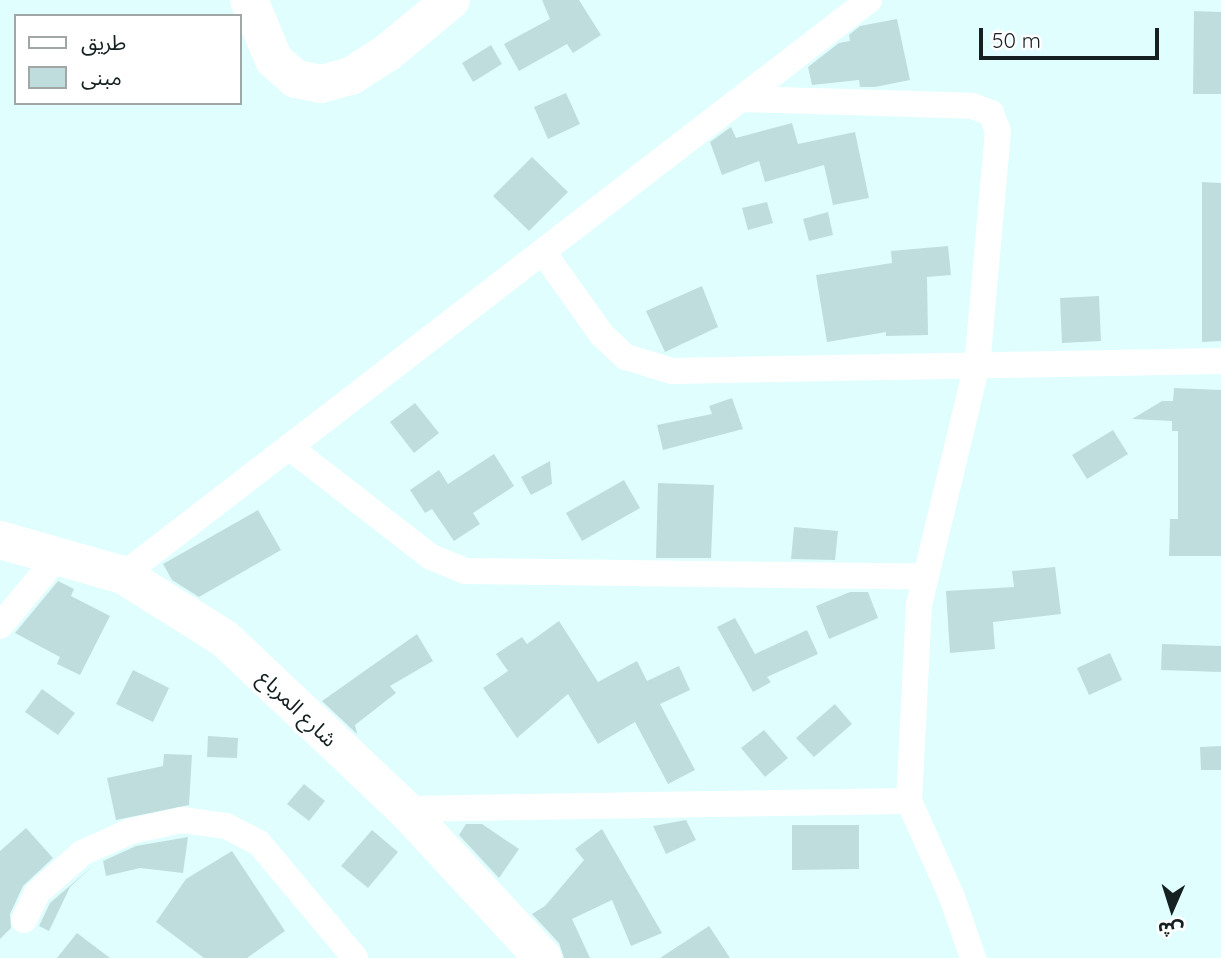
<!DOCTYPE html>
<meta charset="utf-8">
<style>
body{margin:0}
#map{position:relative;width:1221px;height:958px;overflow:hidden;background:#e0fefe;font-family:Quicksand,"Noto Sans Arabic",sans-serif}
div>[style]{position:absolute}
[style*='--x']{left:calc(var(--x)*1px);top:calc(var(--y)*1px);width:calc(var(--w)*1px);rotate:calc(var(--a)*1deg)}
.building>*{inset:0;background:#c0dddd}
.street>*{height:26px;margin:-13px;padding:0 13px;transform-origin:13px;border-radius:13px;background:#fff}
.secondary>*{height:38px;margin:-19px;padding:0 19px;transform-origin:19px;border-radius:19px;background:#fff}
span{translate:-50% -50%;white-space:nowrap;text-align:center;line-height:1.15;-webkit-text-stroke:7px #fff;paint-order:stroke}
.street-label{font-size:21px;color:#152020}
.legend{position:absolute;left:14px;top:14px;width:228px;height:91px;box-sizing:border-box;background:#fff;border:2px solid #a1a6a6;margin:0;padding:9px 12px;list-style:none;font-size:21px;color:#152020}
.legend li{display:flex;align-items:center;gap:14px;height:35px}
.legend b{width:35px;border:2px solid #a1a6a6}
.north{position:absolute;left:1137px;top:874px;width:70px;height:70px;-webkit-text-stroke:5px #fff;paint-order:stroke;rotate:183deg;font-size:19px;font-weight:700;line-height:28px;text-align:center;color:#152020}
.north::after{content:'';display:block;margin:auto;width:24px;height:32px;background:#152020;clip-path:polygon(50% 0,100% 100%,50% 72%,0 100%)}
.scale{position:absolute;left:979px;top:28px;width:180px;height:32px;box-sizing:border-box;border:4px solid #152020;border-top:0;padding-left:9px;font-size:21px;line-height:24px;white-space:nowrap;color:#152020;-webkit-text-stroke:5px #fff;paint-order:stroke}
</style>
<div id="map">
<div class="building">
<div style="clip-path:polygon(542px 0,579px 0,601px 35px,573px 53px,567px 44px,519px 71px,504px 44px,550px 19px)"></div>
<div style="clip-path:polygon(1194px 11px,1221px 12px,1221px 94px,1193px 94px)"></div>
<div style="clip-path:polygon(897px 19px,910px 80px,875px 87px,860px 87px,859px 80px,812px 85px,808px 67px,839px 43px,850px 41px,849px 35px,860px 26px)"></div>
<div style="clip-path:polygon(491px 45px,502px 64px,473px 82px,462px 63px)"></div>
<div style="clip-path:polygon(566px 93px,580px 124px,548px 139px,534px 107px)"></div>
<div style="clip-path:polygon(792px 123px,798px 144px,855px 132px,869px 198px,833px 205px,824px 165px,765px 182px,759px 161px,722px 175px,710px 142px,731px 127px,736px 138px)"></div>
<div style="clip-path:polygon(532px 157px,568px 192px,529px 231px,493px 196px)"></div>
<div style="clip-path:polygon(1202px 182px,1221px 183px,1221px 341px,1202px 342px)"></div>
<div style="clip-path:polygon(767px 202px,773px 223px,748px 230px,742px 208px)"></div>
<div style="clip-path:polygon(828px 212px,833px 235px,809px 241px,803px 219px)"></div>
<div style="clip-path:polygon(948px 246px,951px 275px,927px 277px,928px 335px,886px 336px,886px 332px,827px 342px,816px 275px,892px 263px,891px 251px)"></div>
<div style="clip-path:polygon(702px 286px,718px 327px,665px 352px,646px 311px)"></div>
<div style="clip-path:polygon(1099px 296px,1101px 341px,1062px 343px,1060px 298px)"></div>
<div style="clip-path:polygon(1174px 388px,1221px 390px,1221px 556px,1169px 556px,1170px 519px,1178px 519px,1178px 431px,1172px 431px,1172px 421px,1132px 419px,1162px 401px,1173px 401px)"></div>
<div style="clip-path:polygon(732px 398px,743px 429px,663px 450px,657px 425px,712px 414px,709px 406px)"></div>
<div style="clip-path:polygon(415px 403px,439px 433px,414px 453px,390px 422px)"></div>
<div style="clip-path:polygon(1113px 430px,1128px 454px,1087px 479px,1072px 455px)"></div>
<div style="clip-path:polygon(494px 454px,514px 486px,473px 513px,480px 524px,454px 541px,432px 509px,425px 513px,410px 490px,439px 470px,448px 484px)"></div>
<div style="clip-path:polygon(550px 461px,552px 484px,531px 495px,521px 477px)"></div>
<div style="clip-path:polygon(624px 480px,640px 508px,582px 541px,566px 513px)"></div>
<div style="clip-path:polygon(658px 483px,714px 485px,711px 558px,656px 558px)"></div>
<div style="clip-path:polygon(258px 510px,281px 550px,199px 597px,172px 580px,163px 564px)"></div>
<div style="clip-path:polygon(794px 527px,838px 531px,835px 560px,791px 559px)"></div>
<div style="clip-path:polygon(1055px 567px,1061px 614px,993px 622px,995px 649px,950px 653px,946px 591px,1014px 587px,1012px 571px)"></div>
<div style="clip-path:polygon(58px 581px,74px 589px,71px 596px,110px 616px,80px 675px,57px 664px,60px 657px,15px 633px)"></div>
<div style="clip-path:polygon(850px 592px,868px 592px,878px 618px,829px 639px,816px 606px)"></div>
<div style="clip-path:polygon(735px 618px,755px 654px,807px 630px,818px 654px,767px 677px,771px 682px,753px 692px,717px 627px)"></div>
<div style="clip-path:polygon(559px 621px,598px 682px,637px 661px,647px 681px,679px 666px,690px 690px,660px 704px,695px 770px,668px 784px,635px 722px,598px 744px,568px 694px,517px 738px,483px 688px,508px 671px,496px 654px,522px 637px,527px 644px)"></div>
<div style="clip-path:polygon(417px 634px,433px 661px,390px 686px,396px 693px,355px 725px,357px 734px,322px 701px)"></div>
<div style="clip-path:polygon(1162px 644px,1221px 646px,1221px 672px,1161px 670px)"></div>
<div style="clip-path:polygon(1110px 653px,1122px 680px,1089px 695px,1077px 668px)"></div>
<div style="clip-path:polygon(133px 670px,169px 688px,153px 722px,116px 704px)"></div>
<div style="clip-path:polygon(42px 689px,75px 713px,58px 735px,25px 712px)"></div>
<div style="clip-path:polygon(835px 704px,852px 724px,814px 757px,796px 738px)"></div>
<div style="clip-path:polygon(764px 730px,788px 758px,765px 777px,741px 748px)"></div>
<div style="clip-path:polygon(208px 736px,238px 738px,237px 758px,207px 757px)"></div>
<div style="clip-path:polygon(1221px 746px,1221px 770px,1201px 770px,1200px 747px)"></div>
<div style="clip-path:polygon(164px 754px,192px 755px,189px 805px,116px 820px,107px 778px,163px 766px)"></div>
<div style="clip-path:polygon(304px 784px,325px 801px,309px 821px,287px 804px)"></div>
<div style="clip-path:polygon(686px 820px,696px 840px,666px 854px,653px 826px)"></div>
<div style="clip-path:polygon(466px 824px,482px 824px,519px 849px,499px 878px,459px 835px)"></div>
<div style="clip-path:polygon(792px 825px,859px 825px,859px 869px,792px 870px)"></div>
<div style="clip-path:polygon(26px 828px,53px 858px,23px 886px,10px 914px,11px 928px,0 939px,0 851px)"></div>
<div style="clip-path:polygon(602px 829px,662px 933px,631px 946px,612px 900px,572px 919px,590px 958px,564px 958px,559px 943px,532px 914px,545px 906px,584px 860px,575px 849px)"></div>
<div style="clip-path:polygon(372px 830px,398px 852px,368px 888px,341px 866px)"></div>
<div style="clip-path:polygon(188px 837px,183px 873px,140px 868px,106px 876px,103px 861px,136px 846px)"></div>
<div style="clip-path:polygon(232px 851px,285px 931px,247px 958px,204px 958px,156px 922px,186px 879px)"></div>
<div style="clip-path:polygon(94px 865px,70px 887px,49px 931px,39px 926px,50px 903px)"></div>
<div style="clip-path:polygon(709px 926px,730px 958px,660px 958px)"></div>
<div style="clip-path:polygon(77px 933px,110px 958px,57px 958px)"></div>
</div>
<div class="street">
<div style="--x:742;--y:99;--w:230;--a:1.7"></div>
<div style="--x:972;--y:106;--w:20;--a:20"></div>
<div style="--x:991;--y:113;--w:19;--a:69"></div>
<div style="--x:998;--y:131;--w:235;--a:95.1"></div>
<div style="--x:977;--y:365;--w:246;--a:103.6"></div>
<div style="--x:919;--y:604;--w:197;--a:92.9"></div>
<div style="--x:909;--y:801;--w:105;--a:65.9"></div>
<div style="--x:952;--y:897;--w:65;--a:71"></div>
<div style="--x:543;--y:252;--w:102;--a:54.6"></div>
<div style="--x:602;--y:335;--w:33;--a:43"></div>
<div style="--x:626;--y:357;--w:48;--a:16.9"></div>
<div style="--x:672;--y:371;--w:549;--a:-1.04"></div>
<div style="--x:289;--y:447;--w:180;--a:37.8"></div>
<div style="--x:431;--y:557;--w:37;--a:22"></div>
<div style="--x:465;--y:571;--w:460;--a:0.7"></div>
<div style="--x:123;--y:575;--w:942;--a:-37.62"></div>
<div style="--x:0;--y:626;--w:89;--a:-50.4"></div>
<div style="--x:405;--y:809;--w:504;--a:-0.91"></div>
<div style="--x:24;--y:920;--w:30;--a:-64"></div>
<div style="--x:37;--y:893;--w:60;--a:-41.6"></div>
<div style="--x:82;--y:853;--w:54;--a:-24.2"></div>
<div style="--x:131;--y:831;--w:52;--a:-12.2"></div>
<div style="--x:182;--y:820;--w:44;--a:7.8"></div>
<div style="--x:226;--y:826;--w:37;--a:27"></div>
<div style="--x:259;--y:843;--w:150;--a:50.1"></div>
</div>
<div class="secondary">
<div style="--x:249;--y:0;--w:65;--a:67.4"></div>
<div style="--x:274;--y:60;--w:29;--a:41"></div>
<div style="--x:296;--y:79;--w:25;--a:11"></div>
<div style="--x:321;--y:84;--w:31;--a:-15"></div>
<div style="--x:351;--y:76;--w:43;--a:-32.6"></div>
<div style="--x:387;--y:53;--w:83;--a:-39.6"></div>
<div style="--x:0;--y:540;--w:128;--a:15.9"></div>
<div style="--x:123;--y:575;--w:119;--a:32"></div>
<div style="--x:224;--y:638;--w:249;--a:43.4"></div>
<div style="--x:405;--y:809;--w:203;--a:47.2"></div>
</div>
<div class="street-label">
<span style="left:298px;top:708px;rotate:44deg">شارع المرباع</span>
</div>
<ul class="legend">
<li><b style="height:9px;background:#fff"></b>طريق</li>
<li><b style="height:19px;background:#c0dddd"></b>مبنى</li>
</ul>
<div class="north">ش</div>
<div class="scale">50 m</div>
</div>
